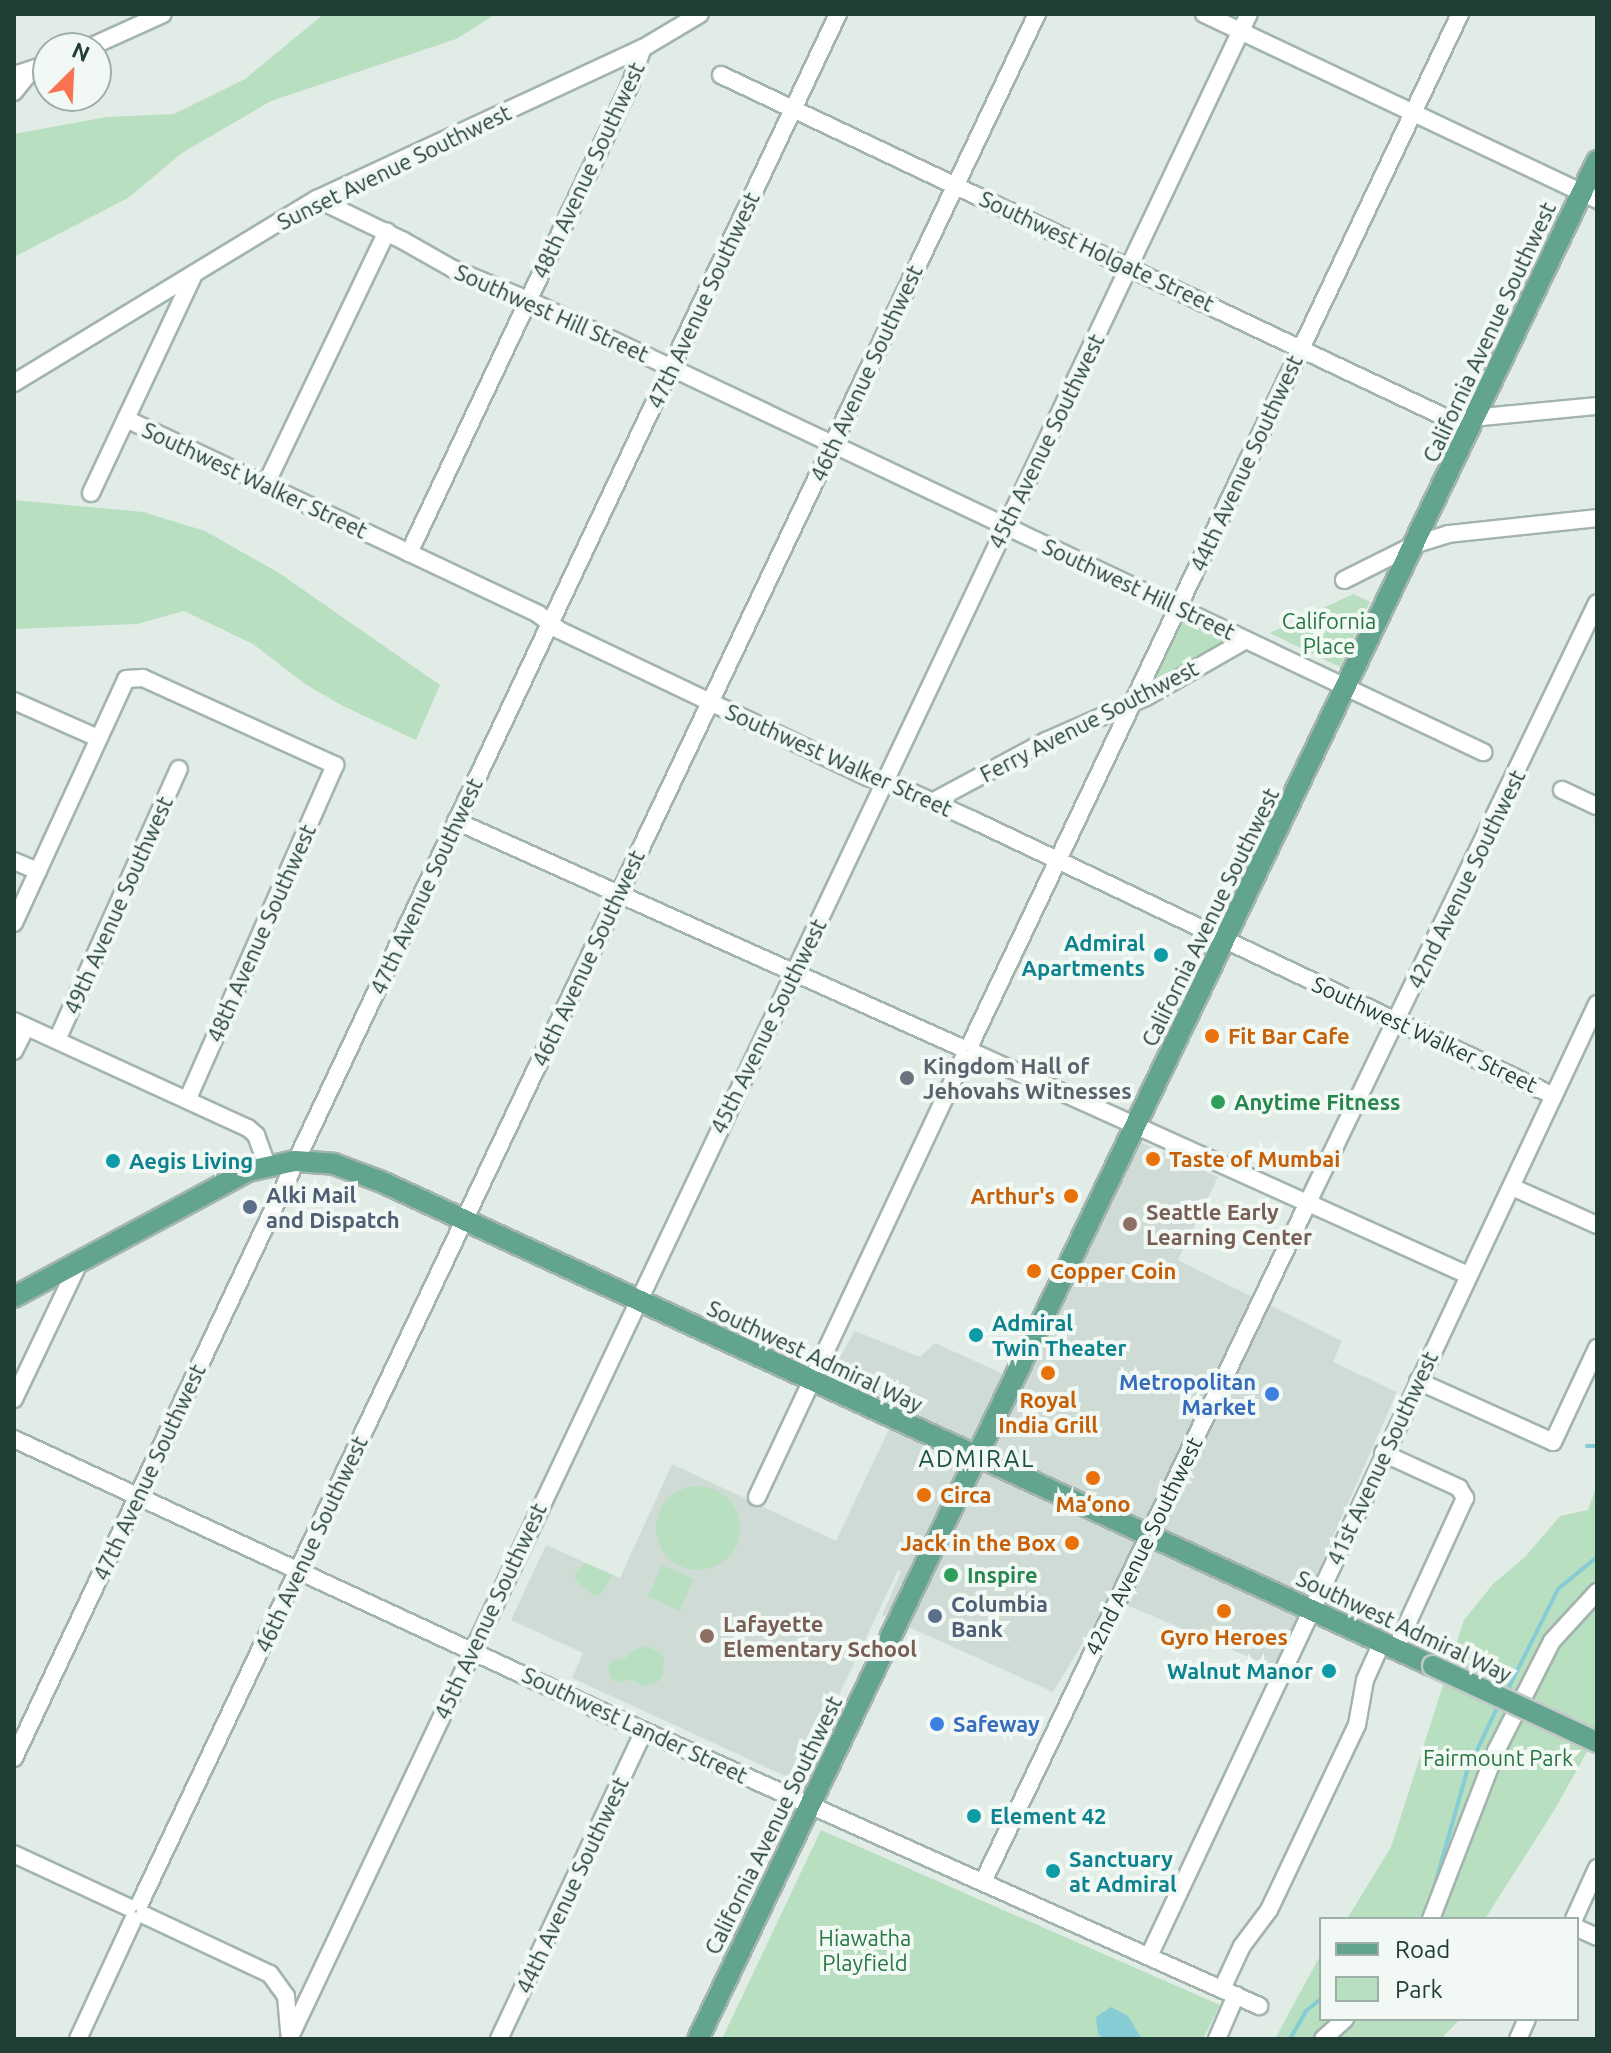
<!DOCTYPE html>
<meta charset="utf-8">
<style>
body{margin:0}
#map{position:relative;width:1611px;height:2053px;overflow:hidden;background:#e1ece7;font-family:Ubuntu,sans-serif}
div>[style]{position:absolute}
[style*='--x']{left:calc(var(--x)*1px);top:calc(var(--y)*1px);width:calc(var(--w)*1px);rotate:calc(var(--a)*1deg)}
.built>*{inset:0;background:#cfdcd6}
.green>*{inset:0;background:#b9dfc1}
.round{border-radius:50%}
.water>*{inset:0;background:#86ccd5}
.stream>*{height:4px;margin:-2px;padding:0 2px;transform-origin:2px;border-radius:2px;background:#86ccd5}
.roads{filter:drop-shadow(2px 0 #a3b4ae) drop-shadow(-2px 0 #a3b4ae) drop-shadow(0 2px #a3b4ae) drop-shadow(0 -2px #a3b4ae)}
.minor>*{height:16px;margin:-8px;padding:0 8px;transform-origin:8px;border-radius:8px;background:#fff}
.major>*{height:20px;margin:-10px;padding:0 10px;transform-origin:10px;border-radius:10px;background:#63a491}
.bridges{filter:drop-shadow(2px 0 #c1c9c6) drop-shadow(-2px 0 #c1c9c6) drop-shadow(0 2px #c1c9c6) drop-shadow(0 -2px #c1c9c6)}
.major-bridge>*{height:20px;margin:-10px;padding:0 10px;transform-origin:10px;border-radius:10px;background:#63a491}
.dots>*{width:22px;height:22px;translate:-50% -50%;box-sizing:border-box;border:4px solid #f2f9f5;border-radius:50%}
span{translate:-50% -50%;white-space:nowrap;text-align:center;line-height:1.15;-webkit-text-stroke:8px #f2f9f5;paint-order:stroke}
.street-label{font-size:22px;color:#203e35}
.park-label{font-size:22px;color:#287743}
.culture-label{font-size:22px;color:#0d838f;font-weight:700}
.right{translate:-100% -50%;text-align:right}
.left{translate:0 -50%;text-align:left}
.food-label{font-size:22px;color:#c56008;font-weight:700}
.worship-label{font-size:22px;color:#5b616d;font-weight:700}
.leisure-label{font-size:22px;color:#27864d;font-weight:700}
.service-label{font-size:22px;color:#4e5e75;font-weight:700}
.education-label{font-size:22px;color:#785e54;font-weight:700}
.shop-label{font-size:22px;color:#366cbe;font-weight:700}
.neighbourhood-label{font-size:24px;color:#1b5142;letter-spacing:2px}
.frame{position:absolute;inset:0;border:16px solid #203e35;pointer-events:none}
.legend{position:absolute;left:1319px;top:1917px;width:260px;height:104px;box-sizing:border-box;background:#f2f9f5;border:2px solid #9eaea8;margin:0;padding:10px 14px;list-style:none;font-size:24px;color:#203e35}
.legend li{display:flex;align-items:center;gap:16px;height:40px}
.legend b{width:40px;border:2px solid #9eaea8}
.north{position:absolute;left:32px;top:32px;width:80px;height:80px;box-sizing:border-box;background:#f2f9f5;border:2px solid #9eaea8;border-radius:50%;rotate:24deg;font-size:22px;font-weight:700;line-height:32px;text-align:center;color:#203e35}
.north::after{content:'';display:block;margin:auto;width:28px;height:36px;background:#f97352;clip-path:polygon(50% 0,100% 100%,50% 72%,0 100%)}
</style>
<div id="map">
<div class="built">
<div style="clip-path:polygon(1140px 1142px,1218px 1177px,1178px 1260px,1342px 1341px,1333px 1362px,1397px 1392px,1275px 1668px,1110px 1598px,1053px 1692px,882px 1615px,901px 1572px,898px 1570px,798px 1782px,572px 1678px,583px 1653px,511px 1620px,546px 1545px,620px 1578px,672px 1464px,836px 1541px,899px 1408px,830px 1374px,855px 1331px,920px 1357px,935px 1343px,1025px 1384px)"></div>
</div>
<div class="green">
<div style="clip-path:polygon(324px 14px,496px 14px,456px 39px,271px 101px,182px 153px,128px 198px,14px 257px,14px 134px,107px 117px,174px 114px,245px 79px)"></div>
<div style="clip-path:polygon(14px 500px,143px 512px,205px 531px,279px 573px,440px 685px,416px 740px,343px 706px,305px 684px,253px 644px,184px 611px,137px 624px,14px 629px)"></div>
<div style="clip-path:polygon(1353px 594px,1370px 602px,1340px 667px,1270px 633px)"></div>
<div style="clip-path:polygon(1188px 619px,1231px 640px,1149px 686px,1178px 623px)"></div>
<div style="clip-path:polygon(1597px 1485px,1597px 1734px,1555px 1809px,1485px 1919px,1347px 1919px,1391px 1847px,1464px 1620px,1493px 1584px,1525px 1557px,1560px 1516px,1588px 1510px)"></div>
<div class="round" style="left:656px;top:1486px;width:84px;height:84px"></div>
<div style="clip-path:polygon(585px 1563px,613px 1575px,601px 1594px,593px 1595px,577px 1581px,575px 1574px)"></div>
<div style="clip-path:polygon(662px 1565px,694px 1579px,679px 1611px,648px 1596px)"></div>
<div style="clip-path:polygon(645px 1646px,659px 1652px,664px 1659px,663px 1674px,659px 1681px,644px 1686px,629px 1679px,622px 1683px,612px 1679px,608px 1671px,611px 1661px,626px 1658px,631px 1651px)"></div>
<div style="clip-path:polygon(821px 1830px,1220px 2005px,1203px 2039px,722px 2039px)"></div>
<div style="clip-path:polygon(1321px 1954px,1321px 2019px,1460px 2019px,1441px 2039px,1275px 2039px)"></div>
</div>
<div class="water">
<div style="clip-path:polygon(1111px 2007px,1128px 2016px,1142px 2039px,1104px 2039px,1098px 2034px,1096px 2017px)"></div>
</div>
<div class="stream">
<div style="--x:1587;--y:1446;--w:10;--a:0"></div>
<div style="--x:1506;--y:1693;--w:116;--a:-63.4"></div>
<div style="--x:1558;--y:1589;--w:50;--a:-39.4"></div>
<div style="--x:1432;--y:1895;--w:129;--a:-74.2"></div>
<div style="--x:1467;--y:1771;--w:74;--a:-64.5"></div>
<div style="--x:1290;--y:2039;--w:32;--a:-60"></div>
<div style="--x:1306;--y:2011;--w:19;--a:-39"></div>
</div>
<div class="roads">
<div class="minor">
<div style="--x:1204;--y:14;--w:435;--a:25.3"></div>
<div style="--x:88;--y:48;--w:82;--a:-24.4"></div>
<div style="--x:14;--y:75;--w:36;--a:-18"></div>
<div style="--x:721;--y:75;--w:807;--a:25.3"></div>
<div style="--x:1451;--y:420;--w:147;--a:-5.5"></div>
<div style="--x:14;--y:92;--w:28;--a:-51"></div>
<div style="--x:317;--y:199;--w:94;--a:25.8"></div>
<div style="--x:402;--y:240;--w:59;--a:29.6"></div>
<div style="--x:453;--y:269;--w:81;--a:22.5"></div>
<div style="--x:528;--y:300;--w:1057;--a:25.33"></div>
<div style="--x:14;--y:383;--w:354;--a:-31.3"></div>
<div style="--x:317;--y:199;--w:359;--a:-24.9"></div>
<div style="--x:643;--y:48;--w:66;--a:-30.8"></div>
<div style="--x:126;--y:419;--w:456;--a:25.3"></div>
<div style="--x:538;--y:614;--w:26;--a:37"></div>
<div style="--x:559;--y:630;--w:341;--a:25.5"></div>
<div style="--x:867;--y:777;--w:32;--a:16"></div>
<div style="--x:898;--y:786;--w:82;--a:24.4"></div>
<div style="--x:973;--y:820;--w:643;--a:25.41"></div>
<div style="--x:266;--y:484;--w:280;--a:-64.4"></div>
<div style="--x:91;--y:493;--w:242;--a:-64.8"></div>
<div style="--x:409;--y:553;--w:518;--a:-64.72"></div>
<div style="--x:630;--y:85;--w:39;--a:-71"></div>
<div style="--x:1344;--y:580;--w:80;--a:-26.6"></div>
<div style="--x:1416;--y:544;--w:34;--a:-17"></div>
<div style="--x:1448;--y:534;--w:150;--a:-6.1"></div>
<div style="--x:14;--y:701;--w:92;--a:23.8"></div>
<div style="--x:1562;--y:790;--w:38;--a:25"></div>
<div style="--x:932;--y:802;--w:129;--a:-28.2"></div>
<div style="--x:1046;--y:741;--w:109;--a:-23.7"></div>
<div style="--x:1146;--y:697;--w:115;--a:-29.7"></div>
<div style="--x:456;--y:821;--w:552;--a:24.15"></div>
<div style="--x:14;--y:861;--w:26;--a:23"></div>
<div style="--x:14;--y:923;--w:268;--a:-65.3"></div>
<div style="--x:126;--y:679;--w:17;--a:-3"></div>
<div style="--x:143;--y:678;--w:211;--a:24.4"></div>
<div style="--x:335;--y:765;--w:366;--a:113.8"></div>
<div style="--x:14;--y:1021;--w:257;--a:24.6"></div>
<div style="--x:248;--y:1128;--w:11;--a:41"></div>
<div style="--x:256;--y:1135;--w:32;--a:70"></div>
<div style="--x:57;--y:1040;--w:297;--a:-65.8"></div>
<div style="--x:971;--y:1043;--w:1139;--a:-64.58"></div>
<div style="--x:14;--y:1051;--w:27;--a:-63"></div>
<div style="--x:975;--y:1053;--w:357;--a:24.3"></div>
<div style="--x:1512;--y:1187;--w:93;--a:24.1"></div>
<div style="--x:1311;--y:1196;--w:658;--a:-64.25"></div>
<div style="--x:1315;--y:1206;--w:168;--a:24.3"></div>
<div style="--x:1418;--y:1381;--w:148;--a:24.3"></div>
<div style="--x:1553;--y:1442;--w:104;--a:-64.9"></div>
<div style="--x:14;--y:1399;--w:148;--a:-64.5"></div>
<div style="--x:14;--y:1439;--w:694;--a:24.87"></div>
<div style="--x:644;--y:1731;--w:674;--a:24.09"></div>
<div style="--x:1383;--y:1453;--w:84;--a:24.7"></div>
<div style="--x:1459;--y:1488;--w:12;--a:59"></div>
<div style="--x:1465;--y:1498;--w:165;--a:114.7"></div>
<div style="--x:757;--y:1497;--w:485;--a:-64.8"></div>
<div style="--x:14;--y:1758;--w:1929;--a:-64.71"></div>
<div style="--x:14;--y:1854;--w:126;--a:24.9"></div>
<div style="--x:983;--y:1882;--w:744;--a:-64.43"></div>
<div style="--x:140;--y:1903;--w:2091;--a:-64.6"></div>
<div style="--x:144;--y:1915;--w:139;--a:25.1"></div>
<div style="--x:270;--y:1974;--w:27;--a:54"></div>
<div style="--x:286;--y:1996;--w:37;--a:85"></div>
<div style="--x:1431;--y:1919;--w:180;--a:-68.8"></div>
<div style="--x:1496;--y:1751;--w:123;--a:-63"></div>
<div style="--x:1552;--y:1641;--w:67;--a:-47.4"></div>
<div style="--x:1574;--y:1919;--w:56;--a:-65.7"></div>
<div style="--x:1577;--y:1928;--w:22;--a:24"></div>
<div style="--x:1149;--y:1956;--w:1052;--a:-64.8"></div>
<div style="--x:1222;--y:1989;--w:47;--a:-65.1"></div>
<div style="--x:1242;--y:1946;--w:45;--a:-53.1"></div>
<div style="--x:1269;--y:1910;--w:205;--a:-64.6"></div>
<div style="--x:1357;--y:1725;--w:46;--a:-79.9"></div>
<div style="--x:1365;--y:1680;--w:42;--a:-65.9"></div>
<div style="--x:78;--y:2039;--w:131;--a:-65.2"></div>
<div style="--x:289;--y:2039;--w:2241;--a:-64.64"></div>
<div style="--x:499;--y:2039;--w:340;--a:-64.8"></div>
<div style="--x:1217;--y:2039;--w:48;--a:-66.6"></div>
<div style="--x:1323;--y:2039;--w:30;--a:-42"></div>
<div style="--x:1518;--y:2039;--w:22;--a:-66"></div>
</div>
<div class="major">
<div style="--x:14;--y:1297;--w:266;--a:-28.3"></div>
<div style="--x:248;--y:1171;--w:48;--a:-12"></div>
<div style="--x:295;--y:1161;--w:39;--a:4"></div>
<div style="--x:334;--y:1164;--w:51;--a:20.6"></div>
<div style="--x:382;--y:1182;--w:1157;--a:24.73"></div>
<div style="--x:698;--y:2039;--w:2082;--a:-64.42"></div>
</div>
</div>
<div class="bridges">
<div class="major-bridge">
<div style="--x:1433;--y:1666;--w:181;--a:24.9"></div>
</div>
</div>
<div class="dots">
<div style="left:1161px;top:955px;background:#0f9aa8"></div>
<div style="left:1212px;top:1036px;background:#e8710a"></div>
<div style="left:907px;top:1078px;background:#6b7280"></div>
<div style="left:1218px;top:1102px;background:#2e9e5b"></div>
<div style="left:1153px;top:1159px;background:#e8710a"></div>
<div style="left:113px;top:1161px;background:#0f9aa8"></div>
<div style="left:1071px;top:1196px;background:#e8710a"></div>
<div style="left:250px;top:1207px;background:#5c6f8a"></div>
<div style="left:1130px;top:1224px;background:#8d6e63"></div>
<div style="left:1034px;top:1271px;background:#e8710a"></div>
<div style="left:976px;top:1335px;background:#0f9aa8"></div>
<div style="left:1048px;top:1373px;background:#e8710a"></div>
<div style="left:1272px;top:1394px;background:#3f7fe0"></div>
<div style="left:1093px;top:1478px;background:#e8710a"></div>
<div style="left:924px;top:1495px;background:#e8710a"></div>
<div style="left:1072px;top:1543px;background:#e8710a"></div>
<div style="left:951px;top:1575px;background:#2e9e5b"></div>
<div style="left:1224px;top:1611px;background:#e8710a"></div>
<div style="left:935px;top:1616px;background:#5c6f8a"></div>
<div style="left:707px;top:1636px;background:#8d6e63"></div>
<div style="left:1329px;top:1671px;background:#0f9aa8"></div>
<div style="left:937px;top:1724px;background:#3f7fe0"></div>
<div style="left:974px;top:1816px;background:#0f9aa8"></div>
<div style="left:1053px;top:1871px;background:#0f9aa8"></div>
</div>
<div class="street-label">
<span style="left:394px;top:167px;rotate:-26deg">Sunset Avenue Southwest</span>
<span style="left:588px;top:170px;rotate:-65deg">48th Avenue Southwest</span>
<span style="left:1097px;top:251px;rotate:25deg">Southwest Holgate Street</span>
<span style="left:703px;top:300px;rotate:-65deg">47th Avenue Southwest</span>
<span style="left:552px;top:313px;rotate:24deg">Southwest Hill Street</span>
<span style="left:1489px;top:332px;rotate:-65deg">California Avenue Southwest</span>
<span style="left:866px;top:373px;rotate:-65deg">46th Avenue Southwest</span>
<span style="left:1046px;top:441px;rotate:-64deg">45th Avenue Southwest</span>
<span style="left:1246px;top:463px;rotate:-65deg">44th Avenue Southwest</span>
<span style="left:255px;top:480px;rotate:25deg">Southwest Walker Street</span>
<span style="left:1139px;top:589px;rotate:25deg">Southwest Hill Street</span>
<span style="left:1089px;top:721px;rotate:-27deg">Ferry Avenue Southwest</span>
<span style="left:839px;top:760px;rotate:24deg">Southwest Walker Street</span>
<span style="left:1466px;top:879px;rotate:-64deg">42nd Avenue Southwest</span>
<span style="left:426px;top:886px;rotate:-65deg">47th Avenue Southwest</span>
<span style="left:118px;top:905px;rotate:-66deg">49th Avenue Southwest</span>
<span style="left:1210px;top:917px;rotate:-64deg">California Avenue Southwest</span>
<span style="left:261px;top:933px;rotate:-66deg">48th Avenue Southwest</span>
<span style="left:588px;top:958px;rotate:-65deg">46th Avenue Southwest</span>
<span style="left:768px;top:1026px;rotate:-64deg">45th Avenue Southwest</span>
<span style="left:1425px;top:1034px;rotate:25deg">Southwest Walker Street</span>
<span style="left:815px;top:1356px;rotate:25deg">Southwest Admiral Way</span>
<span style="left:1382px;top:1458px;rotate:-65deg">41st Avenue Southwest</span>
<span style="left:149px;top:1472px;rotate:-65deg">47th Avenue Southwest</span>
<span style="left:311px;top:1544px;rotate:-65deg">46th Avenue Southwest</span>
<span style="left:1143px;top:1546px;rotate:-64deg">42nd Avenue Southwest</span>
<span style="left:490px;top:1611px;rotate:-65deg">45th Avenue Southwest</span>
<span style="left:1404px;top:1626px;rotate:25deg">Southwest Admiral Way</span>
<span style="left:635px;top:1725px;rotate:25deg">Southwest Lander Street</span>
<span style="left:773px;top:1825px;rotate:-64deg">California Avenue Southwest</span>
<span style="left:572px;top:1885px;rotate:-65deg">44th Avenue Southwest</span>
</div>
<div class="park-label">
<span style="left:1329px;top:633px">California<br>Place</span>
<span style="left:1498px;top:1758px">Fairmount Park</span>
<span style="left:865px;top:1950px">Hiawatha<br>Playfield</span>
</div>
<div class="culture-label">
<span class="right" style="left:1145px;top:955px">Admiral<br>Apartments</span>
<span class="left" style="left:129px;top:1161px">Aegis Living</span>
<span class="left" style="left:992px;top:1335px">Admiral<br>Twin Theater</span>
<span class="right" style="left:1313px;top:1671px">Walnut Manor</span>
<span class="left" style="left:990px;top:1816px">Element 42</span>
<span class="left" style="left:1069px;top:1871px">Sanctuary<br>at Admiral</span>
</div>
<div class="food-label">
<span class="left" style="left:1228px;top:1036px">Fit Bar Cafe</span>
<span class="left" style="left:1169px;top:1159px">Taste of Mumbai</span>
<span class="right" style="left:1055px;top:1196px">Arthur's</span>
<span class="left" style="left:1050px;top:1271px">Copper Coin</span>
<span style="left:1048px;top:1412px">Royal<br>India Grill</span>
<span class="left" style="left:940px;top:1495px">Circa</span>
<span style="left:1093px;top:1504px">Ma‘ono</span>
<span class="right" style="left:1056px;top:1543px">Jack in the Box</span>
<span style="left:1224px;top:1637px">Gyro Heroes</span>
</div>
<div class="worship-label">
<span class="left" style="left:923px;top:1078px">Kingdom Hall of<br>Jehovahs Witnesses</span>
</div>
<div class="leisure-label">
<span class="left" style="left:1234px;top:1102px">Anytime Fitness</span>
<span class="left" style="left:967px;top:1575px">Inspire</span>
</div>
<div class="service-label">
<span class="left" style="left:266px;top:1207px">Alki Mail<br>and Dispatch</span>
<span class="left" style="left:951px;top:1616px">Columbia<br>Bank</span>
</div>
<div class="education-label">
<span class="left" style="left:1146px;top:1224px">Seattle Early<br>Learning Center</span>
<span class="left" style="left:723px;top:1636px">Lafayette<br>Elementary School</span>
</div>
<div class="shop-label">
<span class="right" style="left:1256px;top:1394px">Metropolitan<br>Market</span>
<span class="left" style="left:953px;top:1724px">Safeway</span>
</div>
<div class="neighbourhood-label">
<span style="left:977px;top:1459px">ADMIRAL</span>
</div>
<div class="frame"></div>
<ul class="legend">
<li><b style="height:10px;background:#63a491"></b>Road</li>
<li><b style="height:22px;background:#b9dfc1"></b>Park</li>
</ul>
<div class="north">N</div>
</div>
